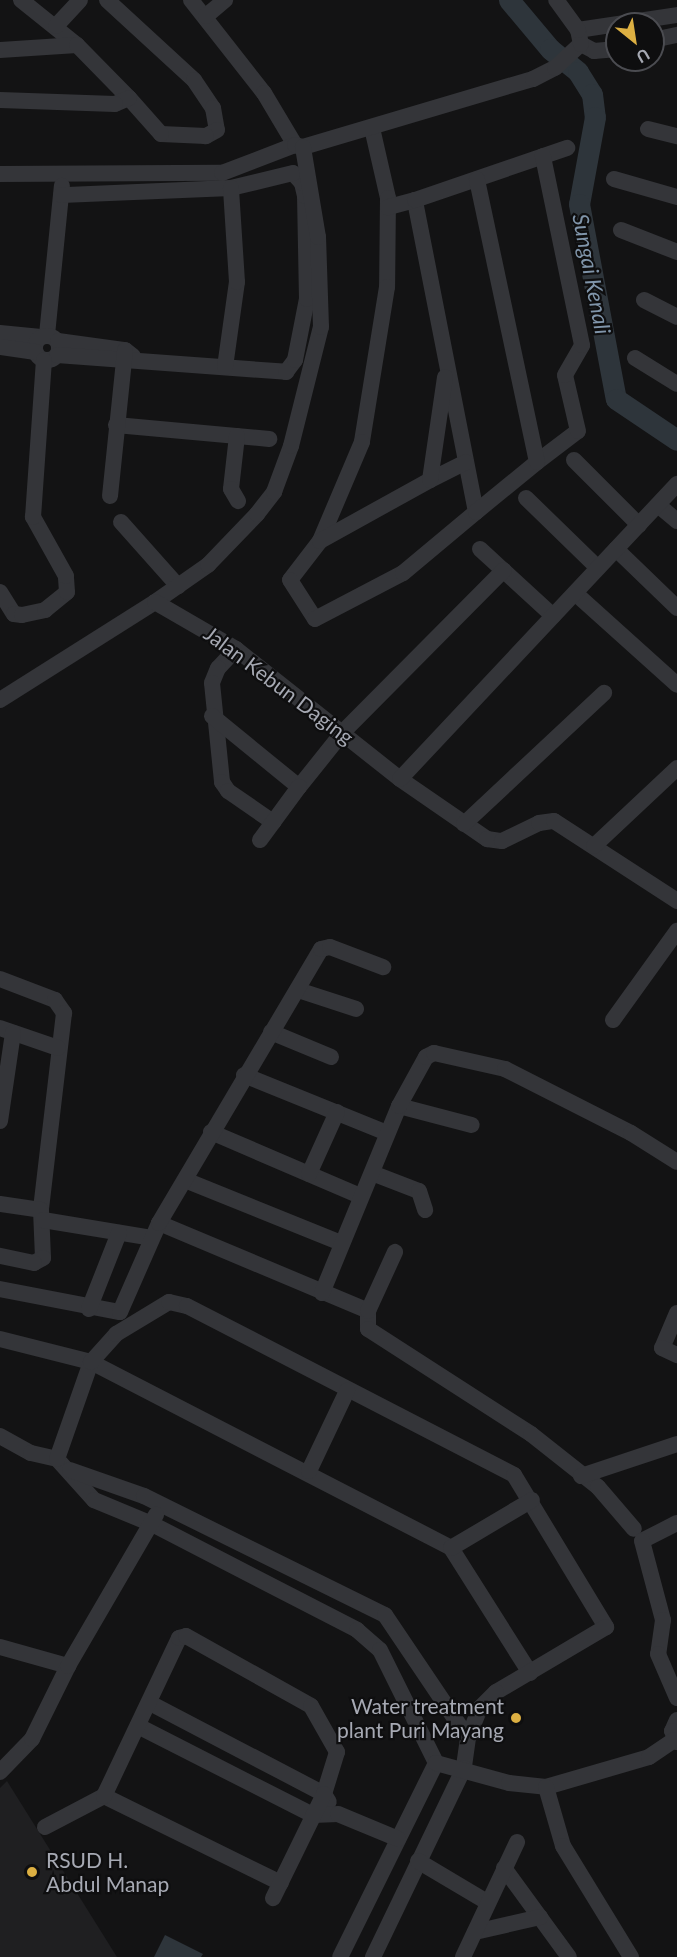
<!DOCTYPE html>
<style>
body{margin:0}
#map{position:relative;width:677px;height:1957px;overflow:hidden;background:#131314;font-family:Lato,sans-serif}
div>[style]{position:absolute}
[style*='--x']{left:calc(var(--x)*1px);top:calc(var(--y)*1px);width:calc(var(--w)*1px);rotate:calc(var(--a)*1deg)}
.built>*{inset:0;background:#1f1f21}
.water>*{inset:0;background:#2e353b}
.river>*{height:21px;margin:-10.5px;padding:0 10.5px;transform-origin:10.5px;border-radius:10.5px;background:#2e353b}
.minor>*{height:16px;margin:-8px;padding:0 8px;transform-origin:8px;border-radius:8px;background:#343539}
.minor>.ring{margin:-8px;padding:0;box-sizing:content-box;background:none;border:16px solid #343539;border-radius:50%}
.dots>*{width:16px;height:16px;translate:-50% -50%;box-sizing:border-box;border:3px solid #0e0e0f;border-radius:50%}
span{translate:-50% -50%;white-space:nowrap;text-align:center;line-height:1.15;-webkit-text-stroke:4.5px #0e0e0f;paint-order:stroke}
.street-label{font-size:21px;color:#a6a9b3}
.poi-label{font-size:21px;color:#a6a9b3}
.right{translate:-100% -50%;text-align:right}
.left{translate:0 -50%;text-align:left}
.water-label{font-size:22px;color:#8095aa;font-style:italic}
.north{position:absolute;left:605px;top:12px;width:60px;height:60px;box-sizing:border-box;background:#0e0e0f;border:2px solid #4b4c51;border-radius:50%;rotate:150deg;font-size:16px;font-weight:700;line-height:24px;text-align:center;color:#a6a9b3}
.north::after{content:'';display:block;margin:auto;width:21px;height:27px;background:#dcaf42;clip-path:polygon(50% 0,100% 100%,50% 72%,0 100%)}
</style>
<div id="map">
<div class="built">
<div style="clip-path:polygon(7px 1781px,117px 1957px,0 1957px,0 1788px)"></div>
</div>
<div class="water">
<div style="clip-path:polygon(165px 1935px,203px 1954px,201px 1957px,154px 1957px)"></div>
</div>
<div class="river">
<div style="--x:509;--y:0;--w:64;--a:50.1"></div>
<div style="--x:550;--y:49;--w:36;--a:39"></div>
<div style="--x:578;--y:72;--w:26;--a:58"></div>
<div style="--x:592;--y:94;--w:23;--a:83"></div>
<div style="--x:595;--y:117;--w:88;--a:100.4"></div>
<div style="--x:579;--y:204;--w:198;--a:79.3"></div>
<div style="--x:616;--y:399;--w:73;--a:33.9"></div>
</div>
<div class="minor">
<div style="--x:21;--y:0;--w:72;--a:38.8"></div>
<div style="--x:107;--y:0;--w:118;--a:42.6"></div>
<div style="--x:194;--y:80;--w:34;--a:56"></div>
<div style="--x:213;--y:108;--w:22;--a:80"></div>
<div style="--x:217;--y:130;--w:13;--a:151"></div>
<div style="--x:206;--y:136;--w:45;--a:-177.5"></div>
<div style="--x:161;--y:134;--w:48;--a:-131.6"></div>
<div style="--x:191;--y:0;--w:118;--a:51.9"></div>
<div style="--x:264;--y:93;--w:61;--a:59.2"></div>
<div style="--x:206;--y:16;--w:25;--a:-40"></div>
<div style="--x:56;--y:26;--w:35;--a:-47"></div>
<div style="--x:578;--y:30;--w:100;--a:-8.6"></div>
<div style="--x:653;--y:40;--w:25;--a:-12"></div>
<div style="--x:581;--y:44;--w:15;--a:28"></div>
<div style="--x:594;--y:51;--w:23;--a:-5"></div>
<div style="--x:0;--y:50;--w:77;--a:-3.7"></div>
<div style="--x:77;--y:45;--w:74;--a:45.5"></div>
<div style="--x:129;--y:98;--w:15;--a:157"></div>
<div style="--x:115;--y:104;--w:115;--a:-178"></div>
<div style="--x:372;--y:128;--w:72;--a:77.1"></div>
<div style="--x:388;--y:198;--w:89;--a:90.6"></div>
<div style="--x:387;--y:287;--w:157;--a:99.2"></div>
<div style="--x:362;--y:442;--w:108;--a:113"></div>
<div style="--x:320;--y:541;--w:49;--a:127.6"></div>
<div style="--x:290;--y:580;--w:46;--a:57.3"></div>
<div style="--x:315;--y:619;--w:99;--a:-27.6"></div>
<div style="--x:403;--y:573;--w:95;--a:-39.9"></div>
<div style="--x:476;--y:512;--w:318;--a:-101.1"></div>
<div style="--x:415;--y:200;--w:28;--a:165"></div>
<div style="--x:648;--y:129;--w:30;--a:14"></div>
<div style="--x:0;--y:174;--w:222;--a:-0.3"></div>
<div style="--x:222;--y:173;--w:78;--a:-21"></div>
<div style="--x:295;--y:145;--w:8;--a:14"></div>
<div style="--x:303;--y:147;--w:240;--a:-16.5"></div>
<div style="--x:533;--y:79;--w:25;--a:-27"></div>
<div style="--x:555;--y:68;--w:35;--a:-43"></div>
<div style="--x:581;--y:44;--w:14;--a:-102"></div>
<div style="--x:578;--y:30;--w:37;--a:-126"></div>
<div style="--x:614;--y:179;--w:66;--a:15.9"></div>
<div style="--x:415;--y:200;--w:161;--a:-18.9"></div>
<div style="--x:621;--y:230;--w:60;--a:21.4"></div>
<div style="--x:644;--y:300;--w:37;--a:27"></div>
<div style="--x:0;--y:333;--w:41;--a:5.6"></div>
<div style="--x:47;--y:335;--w:150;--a:-84.3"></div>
<div class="ring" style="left:35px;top:336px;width:8px;height:8px"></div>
<div style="--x:58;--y:341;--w:68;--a:7.7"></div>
<div style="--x:125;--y:350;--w:10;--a:37"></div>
<div style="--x:0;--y:347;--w:36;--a:8"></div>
<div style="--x:57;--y:355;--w:230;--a:4.2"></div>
<div style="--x:286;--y:372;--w:15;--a:-53"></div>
<div style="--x:295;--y:360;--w:62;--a:-78.9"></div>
<div style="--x:307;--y:299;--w:103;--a:-91.1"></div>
<div style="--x:305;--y:196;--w:13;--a:-103"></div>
<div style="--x:302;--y:183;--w:13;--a:-132"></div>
<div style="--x:293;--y:173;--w:64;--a:166.4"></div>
<div style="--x:231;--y:188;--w:170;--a:177.6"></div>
<div style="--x:635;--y:358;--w:49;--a:31.8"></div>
<div style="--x:225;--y:367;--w:86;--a:-82"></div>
<div style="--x:237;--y:282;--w:94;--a:-93.7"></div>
<div style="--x:116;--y:425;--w:154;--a:5.2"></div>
<div style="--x:237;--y:436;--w:53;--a:96.5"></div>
<div style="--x:231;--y:489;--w:14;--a:60"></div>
<div style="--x:574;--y:460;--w:92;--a:45"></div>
<div style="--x:537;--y:462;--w:51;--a:-37.1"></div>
<div style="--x:578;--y:431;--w:57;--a:-103.1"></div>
<div style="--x:565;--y:375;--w:34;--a:-60"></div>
<div style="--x:582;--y:345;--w:193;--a:-101.7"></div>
<div style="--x:430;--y:480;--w:40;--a:-26.6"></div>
<div style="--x:110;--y:496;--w:146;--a:-84.1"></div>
<div style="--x:526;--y:498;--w:100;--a:44.2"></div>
<div style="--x:658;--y:505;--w:25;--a:40"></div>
<div style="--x:476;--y:512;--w:79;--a:-39.3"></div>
<div style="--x:537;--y:462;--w:289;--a:-102"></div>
<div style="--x:121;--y:522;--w:86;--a:48.3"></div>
<div style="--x:320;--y:541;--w:126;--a:-29"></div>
<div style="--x:430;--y:480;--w:104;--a:-81.7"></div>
<div style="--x:480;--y:549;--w:99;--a:42.5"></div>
<div style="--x:616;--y:549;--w:85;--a:44"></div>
<div style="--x:0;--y:592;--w:26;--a:58"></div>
<div style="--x:14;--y:614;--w:8;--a:7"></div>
<div style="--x:22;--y:615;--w:24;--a:-12"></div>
<div style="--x:45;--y:610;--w:28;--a:-39"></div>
<div style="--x:67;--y:592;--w:16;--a:-94"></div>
<div style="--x:66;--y:576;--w:68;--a:-119.2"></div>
<div style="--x:33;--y:517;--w:157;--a:-86"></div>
<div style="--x:575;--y:593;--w:137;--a:42"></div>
<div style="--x:155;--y:602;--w:65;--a:-34.9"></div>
<div style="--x:208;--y:565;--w:71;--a:-46.1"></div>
<div style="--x:257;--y:514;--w:28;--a:-52"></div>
<div style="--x:274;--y:492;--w:49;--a:-69.7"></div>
<div style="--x:291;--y:446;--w:123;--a:-75.9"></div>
<div style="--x:321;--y:327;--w:90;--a:-91.9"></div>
<div style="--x:318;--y:237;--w:91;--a:-99.5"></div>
<div style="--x:236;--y:649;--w:26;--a:133"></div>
<div style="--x:218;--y:668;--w:16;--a:112"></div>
<div style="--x:212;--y:683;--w:100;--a:84.2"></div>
<div style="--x:222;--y:782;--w:11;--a:56"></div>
<div style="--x:228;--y:791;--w:55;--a:34.6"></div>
<div style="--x:0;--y:700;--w:183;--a:-32.3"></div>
<div style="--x:155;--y:602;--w:94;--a:30.1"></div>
<div style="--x:236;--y:649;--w:209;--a:38.4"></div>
<div style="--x:400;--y:779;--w:106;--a:34.6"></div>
<div style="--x:487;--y:839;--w:15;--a:8"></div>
<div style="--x:502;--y:841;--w:41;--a:-25.9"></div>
<div style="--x:539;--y:823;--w:15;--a:-8"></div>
<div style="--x:554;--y:821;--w:147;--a:33"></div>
<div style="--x:212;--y:716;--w:112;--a:39.2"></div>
<div style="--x:299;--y:787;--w:70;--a:-51.3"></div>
<div style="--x:343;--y:732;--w:228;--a:-45.2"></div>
<div style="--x:400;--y:779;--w:405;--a:-46.8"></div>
<div style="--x:464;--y:824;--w:192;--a:-43.1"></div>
<div style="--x:260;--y:840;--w:66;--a:-53.7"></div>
<div style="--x:594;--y:846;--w:114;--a:-43.2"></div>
<div style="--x:0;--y:979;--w:59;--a:20.9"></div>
<div style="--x:55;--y:1000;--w:16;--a:55"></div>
<div style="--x:64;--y:1013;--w:198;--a:96.7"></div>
<div style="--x:41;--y:1210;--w:48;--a:87.6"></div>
<div style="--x:43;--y:1258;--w:10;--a:151"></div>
<div style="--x:34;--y:1263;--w:35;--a:-168"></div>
<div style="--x:298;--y:990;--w:61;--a:18.1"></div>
<div style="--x:613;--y:1020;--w:110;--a:-54.3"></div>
<div style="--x:0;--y:1028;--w:61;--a:19"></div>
<div style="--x:271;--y:1032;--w:65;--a:22.6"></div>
<div style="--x:244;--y:1075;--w:154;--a:22.1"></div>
<div style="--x:399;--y:1106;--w:75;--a:14.6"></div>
<div style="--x:0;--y:1121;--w:89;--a:-81.6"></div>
<div style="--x:211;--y:1132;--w:162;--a:23.2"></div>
<div style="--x:372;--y:1173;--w:50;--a:21"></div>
<div style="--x:419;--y:1191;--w:20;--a:72"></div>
<div style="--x:309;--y:1174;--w:68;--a:-65.7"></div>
<div style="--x:185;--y:1180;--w:168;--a:22"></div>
<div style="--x:0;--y:1204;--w:41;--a:8.3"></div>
<div style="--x:43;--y:1220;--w:110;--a:9.4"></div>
<div style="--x:159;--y:1223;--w:227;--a:22.8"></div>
<div style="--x:368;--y:1311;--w:18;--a:90"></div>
<div style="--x:368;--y:1329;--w:194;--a:32.8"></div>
<div style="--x:531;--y:1434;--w:85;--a:38.3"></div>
<div style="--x:598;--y:1487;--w:55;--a:49.4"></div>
<div style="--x:0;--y:1289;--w:122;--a:10.9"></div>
<div style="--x:120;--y:1312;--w:97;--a:-66.3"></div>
<div style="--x:159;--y:1223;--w:318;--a:-59.4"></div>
<div style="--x:321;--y:949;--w:9;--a:-13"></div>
<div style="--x:330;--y:947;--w:57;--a:20.7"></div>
<div style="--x:322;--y:1293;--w:202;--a:-67.6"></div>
<div style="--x:399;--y:1106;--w:56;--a:-61.1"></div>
<div style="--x:426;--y:1057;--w:9;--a:-27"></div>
<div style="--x:434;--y:1053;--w:73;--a:12.7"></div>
<div style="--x:505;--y:1069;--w:141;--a:26.9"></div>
<div style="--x:631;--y:1133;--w:54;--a:32.2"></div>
<div style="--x:89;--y:1309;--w:82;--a:-68.5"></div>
<div style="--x:368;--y:1311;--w:65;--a:-65.4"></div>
<div style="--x:677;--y:1313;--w:38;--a:113"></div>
<div style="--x:662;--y:1348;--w:17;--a:25"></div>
<div style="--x:0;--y:1339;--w:94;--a:14.2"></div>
<div style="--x:91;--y:1362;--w:405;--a:27.3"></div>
<div style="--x:451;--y:1548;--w:148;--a:57.7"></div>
<div style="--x:0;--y:1436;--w:35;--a:29"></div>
<div style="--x:31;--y:1453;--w:27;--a:13"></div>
<div style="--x:57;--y:1459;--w:55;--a:47.9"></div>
<div style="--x:94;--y:1500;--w:63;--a:22.5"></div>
<div style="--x:152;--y:1524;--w:231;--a:27.3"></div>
<div style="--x:357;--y:1630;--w:30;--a:41"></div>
<div style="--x:380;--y:1650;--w:126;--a:63.6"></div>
<div style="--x:436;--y:1763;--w:216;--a:116.3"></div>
<div style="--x:57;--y:1459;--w:103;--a:-70.7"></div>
<div style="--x:91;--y:1362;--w:38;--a:-48"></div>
<div style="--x:116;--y:1334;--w:62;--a:-31.1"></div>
<div style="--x:169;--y:1302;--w:18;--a:13"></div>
<div style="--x:187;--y:1306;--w:368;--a:27.3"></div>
<div style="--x:514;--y:1475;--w:178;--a:58.8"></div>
<div style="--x:606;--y:1627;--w:128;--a:149.4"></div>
<div style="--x:496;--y:1692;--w:23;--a:135"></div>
<div style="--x:480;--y:1708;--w:32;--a:112"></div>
<div style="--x:70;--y:1470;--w:78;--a:19.4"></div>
<div style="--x:144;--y:1496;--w:269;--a:26.3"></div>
<div style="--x:385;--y:1615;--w:148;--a:56"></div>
<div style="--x:468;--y:1738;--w:30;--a:98"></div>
<div style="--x:464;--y:1768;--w:210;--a:115.7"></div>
<div style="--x:309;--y:1471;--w:89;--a:-64.6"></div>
<div style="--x:581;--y:1476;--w:101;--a:-18.4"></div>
<div style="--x:677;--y:1523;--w:39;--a:153"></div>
<div style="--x:642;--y:1541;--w:82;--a:75.1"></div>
<div style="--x:663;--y:1620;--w:34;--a:98"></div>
<div style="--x:658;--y:1654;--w:48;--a:66.6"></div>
<div style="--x:451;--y:1548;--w:94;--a:-30.7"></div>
<div style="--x:0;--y:1647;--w:71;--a:15.6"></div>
<div style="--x:150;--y:1703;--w:196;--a:27.6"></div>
<div style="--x:324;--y:1794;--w:9;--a:58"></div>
<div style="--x:677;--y:1720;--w:12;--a:114"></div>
<div style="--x:672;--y:1731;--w:12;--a:66"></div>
<div style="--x:138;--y:1726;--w:196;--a:27"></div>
<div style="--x:313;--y:1815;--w:25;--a:-2"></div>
<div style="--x:338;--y:1814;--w:65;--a:22.6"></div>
<div style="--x:436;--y:1763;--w:76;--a:15.3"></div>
<div style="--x:509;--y:1783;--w:37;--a:6"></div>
<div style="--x:546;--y:1787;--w:107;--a:-16.2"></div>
<div style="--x:649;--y:1757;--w:30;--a:-34"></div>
<div style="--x:0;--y:1772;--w:46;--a:-45.9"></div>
<div style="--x:32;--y:1739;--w:81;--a:-63.7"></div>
<div style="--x:68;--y:1666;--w:175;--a:-59.8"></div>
<div style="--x:546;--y:1787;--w:61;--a:73.9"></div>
<div style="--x:563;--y:1846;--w:130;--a:58.5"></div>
<div style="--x:104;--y:1796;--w:197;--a:26.2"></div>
<div style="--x:45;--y:1827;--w:67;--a:-27.7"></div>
<div style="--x:104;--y:1796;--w:175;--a:-64.6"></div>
<div style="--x:179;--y:1638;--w:7;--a:-16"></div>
<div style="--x:186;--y:1636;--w:143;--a:29.2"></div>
<div style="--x:311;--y:1706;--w:53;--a:60.5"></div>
<div style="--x:337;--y:1752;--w:44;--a:107.2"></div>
<div style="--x:324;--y:1794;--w:116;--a:116.1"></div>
<div style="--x:418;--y:1861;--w:80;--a:30.7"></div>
<div style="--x:504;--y:1868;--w:110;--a:53.9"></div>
<div style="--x:475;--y:1932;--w:67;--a:-13"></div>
<div style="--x:463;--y:1957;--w:127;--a:-64.8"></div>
</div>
<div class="dots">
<div style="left:516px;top:1718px;background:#dcaf42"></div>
<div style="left:32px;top:1872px;background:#dcaf42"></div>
</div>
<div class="street-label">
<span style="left:279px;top:685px;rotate:37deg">Jalan Kebun Daging</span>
</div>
<div class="poi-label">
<span class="right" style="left:504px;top:1718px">Water treatment<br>plant Puri Mayang</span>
<span class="left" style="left:46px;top:1872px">RSUD H.<br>Abdul Manap</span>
</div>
<div class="water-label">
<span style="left:592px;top:274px;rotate:79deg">Sungai Kenali</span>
</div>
<div class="north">U</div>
</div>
